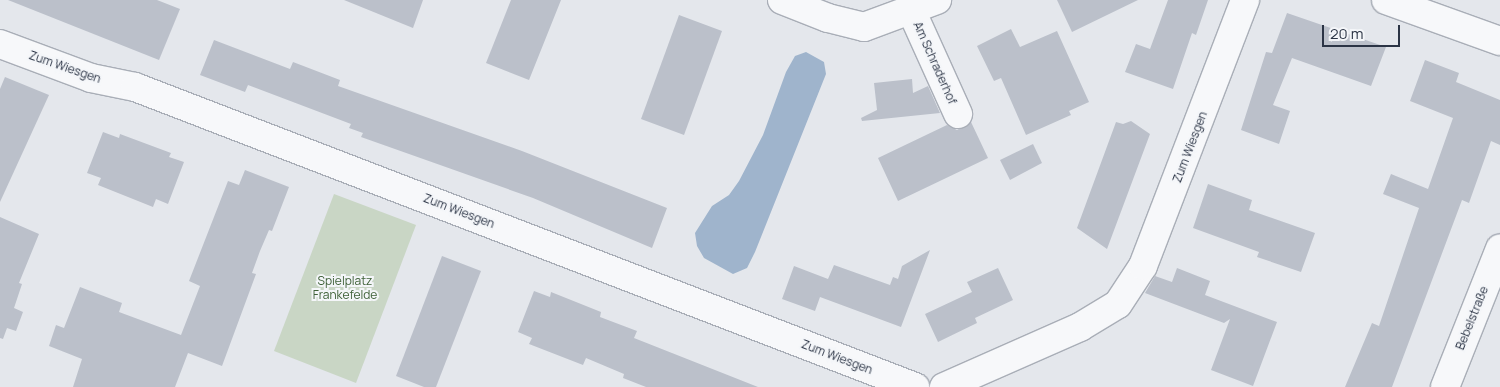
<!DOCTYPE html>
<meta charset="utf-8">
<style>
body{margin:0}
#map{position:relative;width:1500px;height:387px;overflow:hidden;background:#e4e7ec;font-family:Manrope,sans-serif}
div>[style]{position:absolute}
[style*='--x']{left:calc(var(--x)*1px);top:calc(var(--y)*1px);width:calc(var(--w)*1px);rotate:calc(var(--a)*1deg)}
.green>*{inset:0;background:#c9d6c5}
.water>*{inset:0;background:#9fb4cc}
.building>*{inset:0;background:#bbc0ca}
.roads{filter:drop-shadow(1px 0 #a9aeb7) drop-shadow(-1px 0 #a9aeb7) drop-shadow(0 1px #a9aeb7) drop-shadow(0 -1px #a9aeb7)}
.minor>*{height:28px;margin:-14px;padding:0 14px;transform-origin:14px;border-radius:14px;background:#f7f8fa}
span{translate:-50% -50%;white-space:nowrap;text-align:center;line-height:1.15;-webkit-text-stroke:4px #f4f6f9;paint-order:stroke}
.street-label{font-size:12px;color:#2b3445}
.park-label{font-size:12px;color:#3f6138}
.scale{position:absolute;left:1322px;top:25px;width:78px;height:22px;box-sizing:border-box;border:2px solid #2b3445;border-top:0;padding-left:6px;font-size:15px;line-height:18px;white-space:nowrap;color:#2b3445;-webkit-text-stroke:4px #f4f6f9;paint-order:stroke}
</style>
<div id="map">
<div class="green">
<div style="clip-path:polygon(334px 194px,416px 225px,356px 383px,274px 351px)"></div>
</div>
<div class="water">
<div style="clip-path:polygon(806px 52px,824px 62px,826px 74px,755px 252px,747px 268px,733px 274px,704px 258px,697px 246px,695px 233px,712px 206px,729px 195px,739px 181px,763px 135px,786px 72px,795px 56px)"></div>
</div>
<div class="building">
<div style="clip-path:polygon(8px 0,157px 0,180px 9px,159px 60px)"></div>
<div style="clip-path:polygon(344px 0,423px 0,413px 28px)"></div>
<div style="clip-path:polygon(511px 0,561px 0,529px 80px,486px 63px)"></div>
<div style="clip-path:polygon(1057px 0,1138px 0,1072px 32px)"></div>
<div style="clip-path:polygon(1168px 0,1208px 0,1196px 35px,1192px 33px,1173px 89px,1125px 72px,1136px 44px,1150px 49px)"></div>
<div style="clip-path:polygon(1287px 13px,1386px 47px,1371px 86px,1292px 58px,1273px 105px,1290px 111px,1279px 144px,1241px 130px,1266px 52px,1272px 53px)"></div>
<div style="clip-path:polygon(679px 15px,722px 31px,684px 135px,641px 119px)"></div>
<div style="clip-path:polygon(1011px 29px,1020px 47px,1057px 31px,1089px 102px,1069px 111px,1071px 115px,1026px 135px,1001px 78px,994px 81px,977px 46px)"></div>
<div style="clip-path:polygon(214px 40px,290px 69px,293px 62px,340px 80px,338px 86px,522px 151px,667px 208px,652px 248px,533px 198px,361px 137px,363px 133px,349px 128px,351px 124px,248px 85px,245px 92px,200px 75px)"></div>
<div style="clip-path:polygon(1425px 60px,1459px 73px,1456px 82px,1500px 100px,1500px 145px,1491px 141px,1469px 203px,1462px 200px,1392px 387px,1345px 387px,1372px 323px,1379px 326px,1419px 208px,1383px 194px,1391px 174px,1428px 189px,1453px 118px,1410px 101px)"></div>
<div style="clip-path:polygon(5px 77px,49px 95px,0 202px,0 89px)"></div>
<div style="clip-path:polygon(912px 79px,913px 93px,928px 86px,940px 113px,862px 121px,861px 118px,877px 110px,874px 83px)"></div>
<div style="clip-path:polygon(1131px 121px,1150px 134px,1107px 249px,1077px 228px,1116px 122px,1123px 124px)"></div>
<div style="clip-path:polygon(971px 122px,988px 158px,898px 201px,878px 158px,947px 125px,957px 130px)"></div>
<div style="clip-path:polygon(103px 132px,119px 138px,120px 134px,171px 153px,169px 157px,184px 162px,168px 204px,156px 199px,153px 207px,98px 185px,101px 178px,87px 173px)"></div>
<div style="clip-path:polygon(1033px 144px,1042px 163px,1010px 180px,1000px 160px)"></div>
<div style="clip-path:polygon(245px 170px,289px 187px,272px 231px,269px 230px,260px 251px,252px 273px,256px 274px,222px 366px,188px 353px,175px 387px,73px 387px,82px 359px,49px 346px,56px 325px,64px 328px,80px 287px,122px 303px,119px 312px,181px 335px,200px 286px,189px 281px,228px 181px,239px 185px)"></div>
<div style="clip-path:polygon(1208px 184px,1252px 200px,1249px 210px,1315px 233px,1301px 272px,1257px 257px,1259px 252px,1193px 228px)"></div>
<div style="clip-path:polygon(0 217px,39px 234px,19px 283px,22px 284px,14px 308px,23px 312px,16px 331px,7px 328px,3px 339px,0 338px)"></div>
<div style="clip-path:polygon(930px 250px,901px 327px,820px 297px,815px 311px,782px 299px,794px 266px,828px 279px,834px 265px,890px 285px,893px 277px,898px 279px,902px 266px)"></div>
<div style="clip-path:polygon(442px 256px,481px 271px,436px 387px,424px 387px,396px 376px)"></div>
<div style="clip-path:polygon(998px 268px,1013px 300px,975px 318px,977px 323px,938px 342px,925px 314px,972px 292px,967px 282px)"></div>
<div style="clip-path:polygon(1177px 268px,1210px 281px,1205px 295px,1277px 322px,1253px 386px,1211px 370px,1230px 319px,1224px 323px,1145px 293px,1155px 276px,1172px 282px)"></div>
<div style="clip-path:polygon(534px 291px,550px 297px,551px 292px,601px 312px,600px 317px,637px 331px,634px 338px,758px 387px,646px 387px,623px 378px,624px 374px,586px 358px,583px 365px,529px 344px,532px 338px,518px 332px)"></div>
</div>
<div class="roads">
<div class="minor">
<div style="--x:782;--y:0;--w:49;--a:21.4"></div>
<div style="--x:828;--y:18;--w:37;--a:14"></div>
<div style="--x:864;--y:27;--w:78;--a:-20.3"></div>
<div style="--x:1386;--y:0;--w:121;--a:19.8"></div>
<div style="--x:912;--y:12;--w:112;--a:65.7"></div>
<div style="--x:0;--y:44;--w:97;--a:20.5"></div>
<div style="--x:91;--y:78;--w:45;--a:11.6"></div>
<div style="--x:135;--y:87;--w:836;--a:21.04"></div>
<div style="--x:944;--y:387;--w:149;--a:-23.8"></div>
<div style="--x:1080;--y:327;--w:44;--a:-31.2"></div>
<div style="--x:1118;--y:304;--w:45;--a:-56.7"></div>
<div style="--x:1143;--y:266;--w:285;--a:-69"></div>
<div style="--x:1445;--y:387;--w:149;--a:-68.3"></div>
</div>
</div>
<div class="street-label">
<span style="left:935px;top:63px;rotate:66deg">Am Schraderhof</span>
<span style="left:65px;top:67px;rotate:19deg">Zum Wiesgen</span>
<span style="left:1190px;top:147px;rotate:-69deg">Zum Wiesgen</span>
<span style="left:459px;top:211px;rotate:21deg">Zum Wiesgen</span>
<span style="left:1472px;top:318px;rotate:-68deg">Bebelstraße</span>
<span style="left:837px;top:357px;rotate:21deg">Zum Wiesgen</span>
</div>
<div class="park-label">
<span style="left:345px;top:288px">Spielplatz<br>Frankefelde</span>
</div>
<div class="scale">20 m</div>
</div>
